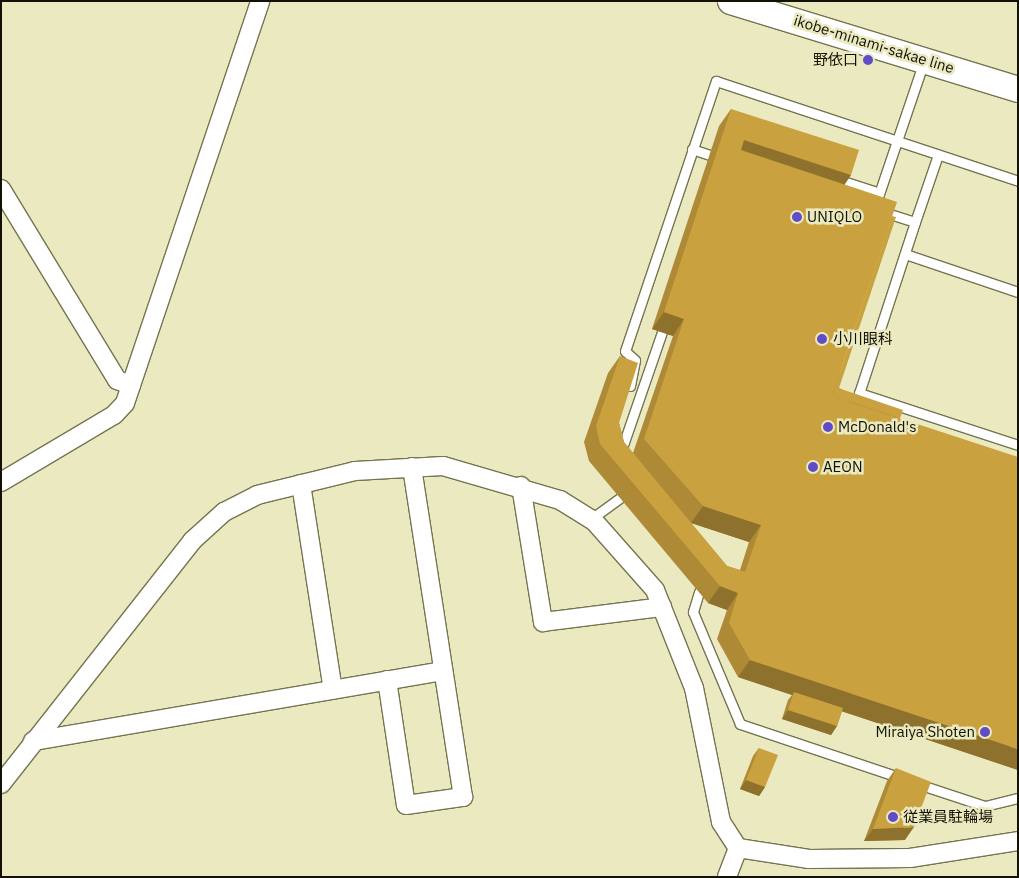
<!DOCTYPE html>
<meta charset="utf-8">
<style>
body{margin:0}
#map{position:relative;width:1019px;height:878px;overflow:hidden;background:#eae9c0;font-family:"IBM Plex Sans","Noto Sans JP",sans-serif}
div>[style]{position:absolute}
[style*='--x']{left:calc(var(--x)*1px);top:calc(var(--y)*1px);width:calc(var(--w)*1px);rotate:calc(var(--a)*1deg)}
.roads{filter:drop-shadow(1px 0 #767450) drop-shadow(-1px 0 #767450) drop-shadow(0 1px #767450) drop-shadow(0 -1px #767450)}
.lane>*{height:9px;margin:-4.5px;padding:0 4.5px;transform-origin:4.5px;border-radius:4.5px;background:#fff}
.street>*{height:18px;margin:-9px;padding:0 9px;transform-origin:9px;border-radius:9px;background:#fff}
.secondary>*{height:25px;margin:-12.5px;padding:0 12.5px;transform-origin:12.5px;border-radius:12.5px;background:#fff}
.wall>*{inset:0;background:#ae8a36}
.shaded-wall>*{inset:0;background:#8d712c}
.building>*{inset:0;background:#caa13f}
.dots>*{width:14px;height:14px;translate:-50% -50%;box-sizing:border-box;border:2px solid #eae9c0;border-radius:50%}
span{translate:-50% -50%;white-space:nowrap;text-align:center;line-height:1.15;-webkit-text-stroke:5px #eae9c0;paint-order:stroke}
.street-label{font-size:15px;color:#121104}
.poi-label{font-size:15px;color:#121104}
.right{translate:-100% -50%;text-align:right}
.left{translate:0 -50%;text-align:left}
.frame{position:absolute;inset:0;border:2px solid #121104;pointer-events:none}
</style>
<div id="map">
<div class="roads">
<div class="lane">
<div style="--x:924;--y:61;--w:156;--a:108.7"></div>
<div style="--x:874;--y:209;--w:43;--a:17.6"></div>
<div style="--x:915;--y:222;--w:180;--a:108.1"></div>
<div style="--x:859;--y:393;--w:167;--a:18.1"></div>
<div style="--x:692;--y:149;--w:18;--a:19"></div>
<div style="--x:843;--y:181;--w:38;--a:18"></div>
<div style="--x:915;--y:222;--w:71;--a:-71.1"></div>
<div style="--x:905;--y:254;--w:119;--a:18.6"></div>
<div style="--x:630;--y:386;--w:26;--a:-79"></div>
<div style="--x:635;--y:360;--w:13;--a:-138"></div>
<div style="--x:625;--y:351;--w:285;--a:-71.4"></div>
<div style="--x:716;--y:81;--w:318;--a:18.3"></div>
<div style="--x:621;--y:451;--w:126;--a:-71"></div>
<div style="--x:591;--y:519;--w:36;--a:-36"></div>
<div style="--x:699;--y:592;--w:21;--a:107"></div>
<div style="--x:693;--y:612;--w:121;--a:67.2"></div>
<div style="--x:740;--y:724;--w:170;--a:18.5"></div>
<div style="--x:918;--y:784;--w:71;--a:18.2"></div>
<div style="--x:985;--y:806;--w:34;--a:-14"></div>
</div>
<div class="street">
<div style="--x:1;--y:189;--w:223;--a:58.7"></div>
<div style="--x:117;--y:380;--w:15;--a:20"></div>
<div style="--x:1;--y:482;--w:131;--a:-30.7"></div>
<div style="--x:114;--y:415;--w:16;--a:-47"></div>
<div style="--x:125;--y:403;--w:424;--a:-71.4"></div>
<div style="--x:301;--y:484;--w:208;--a:81.2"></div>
<div style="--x:521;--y:486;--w:138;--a:80.8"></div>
<div style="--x:543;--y:622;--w:120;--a:-7.2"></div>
<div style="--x:387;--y:680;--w:126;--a:81.4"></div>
<div style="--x:406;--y:805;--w:58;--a:-8"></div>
<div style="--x:463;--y:797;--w:334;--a:-98.8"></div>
<div style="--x:33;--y:741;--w:415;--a:-9.7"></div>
<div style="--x:1;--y:784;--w:309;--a:-51.8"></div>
<div style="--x:192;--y:541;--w:43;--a:-42.2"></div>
<div style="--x:224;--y:512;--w:37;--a:-27"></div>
<div style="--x:257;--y:495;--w:101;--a:-13.8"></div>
<div style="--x:355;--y:471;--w:88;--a:-3.3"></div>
<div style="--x:443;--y:466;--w:122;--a:16.2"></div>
<div style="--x:560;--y:500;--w:40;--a:32"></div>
<div style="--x:594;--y:521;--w:92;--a:48.5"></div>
<div style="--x:655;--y:590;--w:105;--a:68.3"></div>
<div style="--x:694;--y:688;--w:137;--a:78.6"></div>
<div style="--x:721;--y:822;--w:31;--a:57"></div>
<div style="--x:738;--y:848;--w:31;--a:111"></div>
<div style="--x:738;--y:848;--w:72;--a:8.8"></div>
<div style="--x:809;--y:859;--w:101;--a:-0.6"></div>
<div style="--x:910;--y:858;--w:109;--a:-8.9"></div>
</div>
<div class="secondary">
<div style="--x:730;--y:1;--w:301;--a:17"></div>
</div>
</div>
<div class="wall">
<div style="clip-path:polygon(evenodd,731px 109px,851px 175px,845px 184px,839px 388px,900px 418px,1018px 770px,842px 711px,837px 726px,831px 735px,782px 719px,788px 700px,792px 695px,738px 677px,717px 639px,727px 610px,708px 603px,589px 461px,584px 442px,608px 373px,620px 356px,619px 423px,624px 442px,633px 453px,673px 336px,652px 329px,719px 126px,731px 109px,691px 523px,749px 542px,740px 570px,727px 566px,691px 523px)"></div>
<div style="clip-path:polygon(759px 748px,765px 787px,759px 796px,740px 789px,753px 756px)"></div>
<div style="clip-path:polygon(896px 768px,905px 840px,864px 841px,887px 781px)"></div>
</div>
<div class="shaded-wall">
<div style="clip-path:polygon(744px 140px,851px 175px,839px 192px,732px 156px)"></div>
<div style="clip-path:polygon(664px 312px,684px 319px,673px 336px,652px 329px)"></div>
<div style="clip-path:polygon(703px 506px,761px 525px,749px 542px,691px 523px)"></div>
<div style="clip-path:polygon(720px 586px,738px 593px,727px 610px,708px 603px)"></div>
<div style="clip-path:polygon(750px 660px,1018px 749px,1018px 770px,793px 695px,794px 692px,792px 695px,738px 677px)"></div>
<div style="clip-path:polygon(788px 710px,837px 726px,831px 735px,782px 719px)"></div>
<div style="clip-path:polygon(746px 780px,765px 787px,759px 796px,740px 789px)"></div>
<div style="clip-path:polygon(914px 827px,905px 840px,864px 841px,873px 829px)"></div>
</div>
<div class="building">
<div style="clip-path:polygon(731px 109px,859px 150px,851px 175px,744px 140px,741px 150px,897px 202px,832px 396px,1018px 457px,1018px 749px,750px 660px,729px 623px,738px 593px,720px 586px,600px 444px,596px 426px,620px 356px,638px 363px,619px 423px,624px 442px,727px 566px,745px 572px,761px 525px,703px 506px,644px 439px,684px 319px,664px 312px)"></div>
<div style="clip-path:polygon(892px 216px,896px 217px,839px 388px,835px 387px)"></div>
<div style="clip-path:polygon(835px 387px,903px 410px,900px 418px,832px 396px)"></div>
<div style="clip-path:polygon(794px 692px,843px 708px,837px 726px,788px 710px)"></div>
<div style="clip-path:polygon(759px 748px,778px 755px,765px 787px,746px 780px)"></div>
<div style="clip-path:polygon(896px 768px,931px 782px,914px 827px,873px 829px)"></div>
</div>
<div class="dots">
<div style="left:868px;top:60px;background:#604cc4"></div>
<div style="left:797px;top:217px;background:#604cc4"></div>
<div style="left:822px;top:339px;background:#604cc4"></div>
<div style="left:828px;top:427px;background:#604cc4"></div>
<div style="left:813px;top:467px;background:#604cc4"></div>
<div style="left:985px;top:732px;background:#604cc4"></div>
<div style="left:893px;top:817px;background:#604cc4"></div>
</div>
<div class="street-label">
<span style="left:874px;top:44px;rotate:17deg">ikobe-minami-sakae line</span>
</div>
<div class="poi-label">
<span class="right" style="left:858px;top:60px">野依口</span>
<span class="left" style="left:807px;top:217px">UNIQLO</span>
<span class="left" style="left:833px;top:339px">小川眼科</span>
<span class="left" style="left:838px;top:427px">McDonald's</span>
<span class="left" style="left:823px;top:467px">AEON</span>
<span class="right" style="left:975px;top:732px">Miraiya Shoten</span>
<span class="left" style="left:903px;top:817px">従業員駐輪場</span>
</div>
<div class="frame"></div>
</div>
